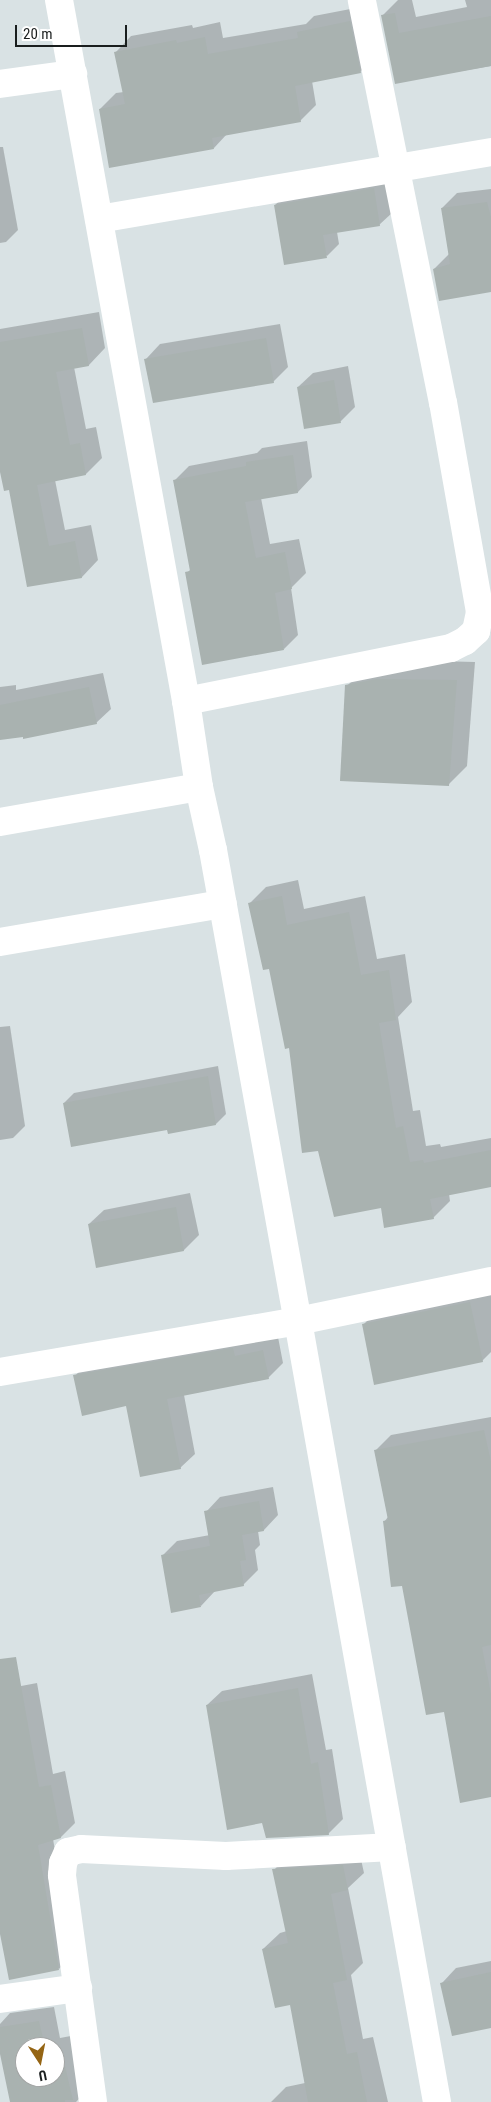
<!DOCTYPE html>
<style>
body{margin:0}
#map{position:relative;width:491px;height:2102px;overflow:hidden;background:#d9e2e4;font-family:"Roboto Condensed",sans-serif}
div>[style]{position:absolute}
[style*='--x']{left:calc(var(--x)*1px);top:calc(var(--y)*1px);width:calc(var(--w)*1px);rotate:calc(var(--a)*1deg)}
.shadow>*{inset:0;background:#0003}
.building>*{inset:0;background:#a9b2b0}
.minor>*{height:28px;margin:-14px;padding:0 14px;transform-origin:14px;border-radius:14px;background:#fff}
span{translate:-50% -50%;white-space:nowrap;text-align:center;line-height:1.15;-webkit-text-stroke:4px #fff;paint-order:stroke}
.north{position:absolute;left:15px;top:2037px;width:50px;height:50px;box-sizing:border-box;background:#fff;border:1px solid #a3a5a5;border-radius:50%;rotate:169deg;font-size:14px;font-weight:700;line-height:20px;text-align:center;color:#1a1e1e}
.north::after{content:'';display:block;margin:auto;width:18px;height:22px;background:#956514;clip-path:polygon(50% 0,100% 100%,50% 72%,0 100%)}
.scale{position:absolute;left:15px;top:25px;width:112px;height:22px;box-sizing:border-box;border:2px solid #1a1e1e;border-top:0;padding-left:6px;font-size:15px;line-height:18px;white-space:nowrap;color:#1a1e1e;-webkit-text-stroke:4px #fff;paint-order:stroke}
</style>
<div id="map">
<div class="shadow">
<div style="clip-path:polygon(398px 0,412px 0,416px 17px,467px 7px,465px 0,491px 0,491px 66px,396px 82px,382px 16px)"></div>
<div style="clip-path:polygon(366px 6px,376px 56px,360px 72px,312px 81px,316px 105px,300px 121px,227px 134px,214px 148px,100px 109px,116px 93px,124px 92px,116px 52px,131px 36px,192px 25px,193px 28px,220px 22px,223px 38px,306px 24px,314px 16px)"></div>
<div style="clip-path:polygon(0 147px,3px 147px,18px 230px,6px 242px,0 243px)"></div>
<div style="clip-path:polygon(386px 176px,392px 213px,379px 225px,337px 232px,339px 244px,327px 256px,275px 205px,288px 193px)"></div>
<div style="clip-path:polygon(491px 189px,491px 291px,434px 269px,449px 254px,442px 208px,457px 193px)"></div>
<div style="clip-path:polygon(99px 312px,105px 348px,89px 365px,74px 367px,86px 429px,96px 427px,102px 458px,86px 474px,55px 480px,65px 530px,91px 525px,98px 560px,82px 577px,28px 586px,10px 489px,0 466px,0 329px)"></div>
<div style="clip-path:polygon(280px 324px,288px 367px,273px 382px,146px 359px,160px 344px)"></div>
<div style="clip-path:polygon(348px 366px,355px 407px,341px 421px,305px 427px,298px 387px,313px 373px)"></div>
<div style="clip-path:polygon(307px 441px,312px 477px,298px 492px,261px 498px,270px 544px,299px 539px,306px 573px,291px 588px,298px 635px,284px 649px,187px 573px,191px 569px,174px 481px,189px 466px,257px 453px,262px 448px)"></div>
<div style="clip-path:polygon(397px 660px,475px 662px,467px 766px,448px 785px,347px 686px,366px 667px)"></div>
<div style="clip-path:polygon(103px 673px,111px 709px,96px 723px,0 739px,0 687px,16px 685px,16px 690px)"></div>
<div style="clip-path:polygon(298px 880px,304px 909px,365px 896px,377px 959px,405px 954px,412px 1002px,398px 1017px,413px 1111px,420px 1110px,426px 1146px,440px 1144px,441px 1147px,491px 1138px,491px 1186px,449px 1194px,450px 1201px,433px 1218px,382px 1207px,319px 1150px,270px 967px,249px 904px,266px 887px)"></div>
<div style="clip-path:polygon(10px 1026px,25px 1126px,13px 1138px,0 1140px,0 1027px)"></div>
<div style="clip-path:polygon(218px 1066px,226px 1114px,216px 1124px,168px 1128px,64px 1103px,74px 1093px)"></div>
<div style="clip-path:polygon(190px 1193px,199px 1235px,184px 1250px,97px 1266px,89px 1224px,104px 1210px)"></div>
<div style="clip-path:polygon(491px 1294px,491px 1352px,482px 1361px,363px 1325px,382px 1306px)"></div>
<div style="clip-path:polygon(278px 1337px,283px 1363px,268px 1378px,184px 1395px,195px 1454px,180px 1468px,127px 1405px,75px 1376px,89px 1361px)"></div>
<div style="clip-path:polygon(491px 1417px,491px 1796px,445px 1710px,384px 1522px,388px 1517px,375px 1451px,391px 1435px)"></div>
<div style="clip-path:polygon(273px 1487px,278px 1515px,264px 1530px,258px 1531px,260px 1545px,255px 1550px,258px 1570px,243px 1585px,215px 1591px,201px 1606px,162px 1556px,177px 1541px,210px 1535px,206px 1512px,220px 1497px)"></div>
<div style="clip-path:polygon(312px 1674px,326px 1750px,332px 1749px,343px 1819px,328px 1834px,263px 1821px,207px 1705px,222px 1691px)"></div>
<div style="clip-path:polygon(37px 1683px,53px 1774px,65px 1771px,75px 1823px,61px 1837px,53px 1839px,73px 1954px,59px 1969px,0 1895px,0 1690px)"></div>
<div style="clip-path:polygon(359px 1850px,364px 1873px,348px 1888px,363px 1963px,351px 1975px,363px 2039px,373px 2037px,388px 2102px,271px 2102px,286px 2087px,305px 2083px,291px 2004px,263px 1949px,280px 1933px,287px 1931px,274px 1870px,290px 1853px)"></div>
<div style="clip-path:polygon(491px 1961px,491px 2027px,442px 1983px,456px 1968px)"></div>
<div style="clip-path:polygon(evenodd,54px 2007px,60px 2038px,76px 2035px,88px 2089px,76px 2102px,11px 2102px,0 2048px,0 2024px,10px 2013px,54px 2007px,25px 2047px,55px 2047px,55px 2077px,25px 2077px,25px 2047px)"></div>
</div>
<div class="building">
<div style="clip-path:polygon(395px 13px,399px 33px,491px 16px,491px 66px,395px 84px,381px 15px)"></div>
<div style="clip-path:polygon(350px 21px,361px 73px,295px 86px,301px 122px,212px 138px,214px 149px,109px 168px,99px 109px,125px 104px,114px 52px,176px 40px,177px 43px,205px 37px,208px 54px,298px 38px,297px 32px)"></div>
<div style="clip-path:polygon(374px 188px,380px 226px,323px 235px,327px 258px,284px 265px,274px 205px)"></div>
<div style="clip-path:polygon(487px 202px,491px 217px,491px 292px,439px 301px,433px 269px,450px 264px,441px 208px)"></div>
<div style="clip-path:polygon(82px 328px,89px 366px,56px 372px,70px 445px,80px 443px,86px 475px,37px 485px,49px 546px,75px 541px,82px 578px,27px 587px,9px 490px,4px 491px,0 472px,0 342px)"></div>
<div style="clip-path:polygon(266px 338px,274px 383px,153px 403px,144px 359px)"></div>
<div style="clip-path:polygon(334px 380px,341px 423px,304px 429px,297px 387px)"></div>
<div style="clip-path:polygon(293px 455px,298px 493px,245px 502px,256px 558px,285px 552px,292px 589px,275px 593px,284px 650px,202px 665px,185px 572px,190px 571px,173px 480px,246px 466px,246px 462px)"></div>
<div style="clip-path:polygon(377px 679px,457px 680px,449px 786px,340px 781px,345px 685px)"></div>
<div style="clip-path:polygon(89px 687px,97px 724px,23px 739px,23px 737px,0 740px,0 705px)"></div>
<div style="clip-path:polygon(282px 896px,287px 925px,349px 912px,361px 975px,389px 970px,396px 1020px,379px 1023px,396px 1128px,403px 1126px,410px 1162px,423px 1160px,424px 1163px,491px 1150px,491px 1187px,430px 1199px,434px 1219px,384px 1228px,381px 1208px,334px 1217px,318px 1151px,302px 1153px,289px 1048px,285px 1049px,269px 969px,263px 970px,248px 903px)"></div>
<div style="clip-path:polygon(208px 1076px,216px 1125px,168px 1134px,167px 1130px,71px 1147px,63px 1103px)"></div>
<div style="clip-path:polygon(176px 1207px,184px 1251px,96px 1268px,88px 1224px)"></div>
<div style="clip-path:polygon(470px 1302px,483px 1362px,374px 1385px,362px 1324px)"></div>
<div style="clip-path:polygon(233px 1348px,235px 1356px,263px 1350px,269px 1379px,167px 1399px,181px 1469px,140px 1477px,126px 1406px,82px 1416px,73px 1375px)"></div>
<div style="clip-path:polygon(484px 1430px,491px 1462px,491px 1645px,482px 1647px,491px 1694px,491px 1797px,460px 1803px,444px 1712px,426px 1715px,402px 1586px,391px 1587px,383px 1521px,388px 1520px,374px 1450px)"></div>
<div style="clip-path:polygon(259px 1501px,264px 1531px,242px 1535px,246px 1560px,240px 1561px,244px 1586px,199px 1595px,201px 1607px,171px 1613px,161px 1555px,210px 1546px,204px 1511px)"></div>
<div style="clip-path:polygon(16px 1657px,39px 1787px,51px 1785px,61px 1838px,38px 1845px,59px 1970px,9px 1980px,0 1934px,0 1659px)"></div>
<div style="clip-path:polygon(298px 1688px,311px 1764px,318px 1762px,329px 1835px,266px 1838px,262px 1823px,227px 1830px,206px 1705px)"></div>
<div style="clip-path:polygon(343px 1865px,348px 1890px,331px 1894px,347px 1980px,333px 1983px,347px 2054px,357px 2052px,367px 2102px,308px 2102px,290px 2005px,275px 2008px,262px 1949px,288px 1943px,272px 1869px)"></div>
<div style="clip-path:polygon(491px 1972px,491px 2028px,452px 2036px,440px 1983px)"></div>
<div style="clip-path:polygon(39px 2021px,45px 2047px,25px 2047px,25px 2077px,55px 2077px,55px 2050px,61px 2049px,73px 2100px,65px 2100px,65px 2102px,10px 2102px,0 2054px,0 2027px)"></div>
</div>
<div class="minor">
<div style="--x:59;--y:0;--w:712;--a:79.73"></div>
<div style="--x:186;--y:701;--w:87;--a:81.4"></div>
<div style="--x:199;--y:787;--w:65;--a:77.5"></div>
<div style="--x:213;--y:850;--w:479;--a:79.8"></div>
<div style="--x:298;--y:1321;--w:793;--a:79.91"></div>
<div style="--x:0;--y:84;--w:74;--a:-7.8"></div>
<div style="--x:99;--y:219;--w:398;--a:-9.7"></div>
<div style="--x:186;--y:701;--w:270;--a:-11.3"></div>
<div style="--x:451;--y:648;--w:16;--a:-27"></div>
<div style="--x:465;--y:641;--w:15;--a:-42"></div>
<div style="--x:476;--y:631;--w:19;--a:-78"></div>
<div style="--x:480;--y:612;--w:212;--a:-100"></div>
<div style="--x:443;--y:403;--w:411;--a:-101.4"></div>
<div style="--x:0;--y:822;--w:202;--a:-10"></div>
<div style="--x:0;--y:942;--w:226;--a:-9.7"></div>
<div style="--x:0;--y:1372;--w:302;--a:-9.7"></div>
<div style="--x:298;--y:1321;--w:197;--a:-11.7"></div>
<div style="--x:0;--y:1999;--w:79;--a:-8"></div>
<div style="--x:93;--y:2102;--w:229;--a:-97.8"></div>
<div style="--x:62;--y:1875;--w:12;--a:-85"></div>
<div style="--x:63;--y:1863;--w:12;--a:-66"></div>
<div style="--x:68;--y:1852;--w:13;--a:-13"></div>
<div style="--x:81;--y:1849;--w:145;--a:2.8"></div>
<div style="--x:226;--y:1856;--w:166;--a:-3.1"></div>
</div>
<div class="north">U</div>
<div class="scale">20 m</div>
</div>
